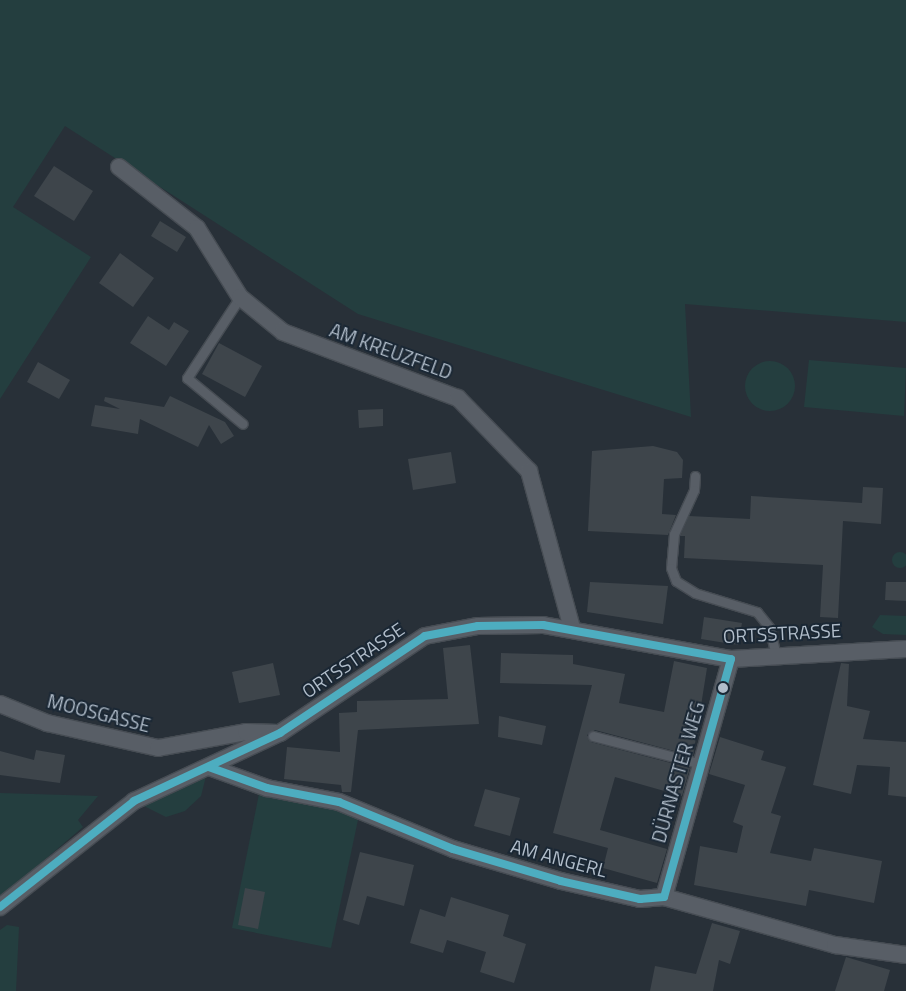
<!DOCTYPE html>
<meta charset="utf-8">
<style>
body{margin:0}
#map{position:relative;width:906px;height:991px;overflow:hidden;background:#283038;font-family:"Titillium Web",sans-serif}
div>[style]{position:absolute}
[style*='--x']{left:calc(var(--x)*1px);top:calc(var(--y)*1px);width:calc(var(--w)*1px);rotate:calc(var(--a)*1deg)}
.green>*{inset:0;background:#243e3f}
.round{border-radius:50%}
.building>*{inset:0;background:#3e454b}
.roads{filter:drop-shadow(1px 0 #464c53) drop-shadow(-1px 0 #464c53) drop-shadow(0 1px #464c53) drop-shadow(0 -1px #464c53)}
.lane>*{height:9px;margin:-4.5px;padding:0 4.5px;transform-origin:4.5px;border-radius:4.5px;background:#585e66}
.street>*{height:16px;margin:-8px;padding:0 8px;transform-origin:8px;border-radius:8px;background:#585e66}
.bus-1>*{height:8px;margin:-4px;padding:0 4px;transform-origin:4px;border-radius:4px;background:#4dadc0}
.dots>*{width:14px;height:14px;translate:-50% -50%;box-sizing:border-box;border:2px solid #1a2734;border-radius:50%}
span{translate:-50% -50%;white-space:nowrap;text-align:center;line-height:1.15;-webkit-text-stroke:4px #1a2734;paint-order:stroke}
.street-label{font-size:19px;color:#b1bdca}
</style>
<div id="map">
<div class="green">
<div style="clip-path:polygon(0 0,906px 0,906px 322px,685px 304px,691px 417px,358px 314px,65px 126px,13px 207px,91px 257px,0 399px)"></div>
<div style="clip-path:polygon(809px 360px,906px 368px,904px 416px,804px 407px)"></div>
<div class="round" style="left:745px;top:361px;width:50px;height:50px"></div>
<div class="round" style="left:892px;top:552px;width:16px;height:16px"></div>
<div style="clip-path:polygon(880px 615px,906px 616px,906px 635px,883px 634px,872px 627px)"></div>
<div style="clip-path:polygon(206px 776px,201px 796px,185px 811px,166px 817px,144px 806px)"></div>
<div style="clip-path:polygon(260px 789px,359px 815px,331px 948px,232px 928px)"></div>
<div style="clip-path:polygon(0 793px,98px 796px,78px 820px,83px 827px,0 898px)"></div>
<div style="clip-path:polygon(7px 925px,19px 927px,16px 991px,0 991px,0 930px)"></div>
</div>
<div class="building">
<div style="clip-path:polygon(54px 166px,93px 191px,74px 221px,34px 196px)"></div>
<div style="clip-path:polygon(160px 221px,186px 237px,177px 252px,151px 236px)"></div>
<div style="clip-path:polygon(120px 253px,154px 278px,133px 307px,99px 283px)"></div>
<div style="clip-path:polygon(148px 316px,169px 330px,174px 322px,189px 331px,166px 366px,130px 343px)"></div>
<div style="clip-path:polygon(219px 343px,262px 366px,245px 397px,202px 374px)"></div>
<div style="clip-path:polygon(38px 362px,70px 380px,59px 399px,27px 382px)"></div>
<div style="clip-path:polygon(170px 396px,225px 422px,234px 436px,221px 444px,209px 425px,198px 447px,140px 419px,138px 434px,91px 426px,95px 405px,120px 409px,104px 401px,105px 397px,164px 407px)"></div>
<div style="clip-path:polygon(383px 409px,383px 426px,359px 428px,358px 410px)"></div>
<div style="clip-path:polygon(653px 446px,677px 452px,683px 460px,682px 478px,664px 479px,662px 514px,676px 515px,668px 535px,588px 531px,592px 451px)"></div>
<div style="clip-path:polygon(451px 452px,456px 483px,413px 490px,408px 459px)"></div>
<div style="clip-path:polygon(863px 487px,883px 488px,881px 524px,843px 521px,838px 618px,820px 617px,823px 565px,684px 558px,685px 536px,680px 536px,689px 516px,750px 519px,751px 496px,862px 503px)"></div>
<div style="clip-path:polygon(590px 582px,668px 586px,663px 624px,587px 612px)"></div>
<div style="clip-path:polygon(886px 582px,906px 582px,906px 601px,885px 600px)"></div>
<div style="clip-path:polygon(704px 617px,742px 623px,738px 645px,701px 639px)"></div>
<div style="clip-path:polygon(470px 645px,479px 724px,358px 730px,351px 792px,342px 792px,341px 785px,284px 779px,287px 747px,340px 752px,339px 713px,357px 712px,357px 701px,448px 699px,443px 648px)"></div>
<div style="clip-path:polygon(501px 653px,573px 655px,573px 664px,625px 674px,619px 703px,664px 712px,674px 661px,707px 668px,693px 756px,595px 730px,587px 735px,591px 742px,690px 768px,682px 796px,615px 777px,600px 830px,667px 849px,657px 883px,603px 868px,608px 848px,553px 833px,592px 685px,500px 683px)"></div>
<div style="clip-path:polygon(273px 663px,280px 695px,239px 703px,232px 672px)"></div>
<div style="clip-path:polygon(841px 663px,849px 664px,847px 706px,870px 711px,863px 739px,906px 742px,906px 797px,888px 795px,890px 767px,857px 765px,851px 794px,813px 785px)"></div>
<div style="clip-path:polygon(499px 716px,546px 726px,542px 745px,498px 737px)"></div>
<div style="clip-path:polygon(720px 737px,764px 751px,761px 760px,786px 767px,771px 813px,781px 816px,770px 853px,811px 861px,814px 848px,882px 861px,874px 903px,809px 890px,806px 906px,694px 885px,700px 846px,737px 853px,743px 826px,733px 822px,745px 785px,709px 774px)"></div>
<div style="clip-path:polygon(36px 750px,65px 755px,60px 783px,0 775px,0 751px,34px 760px)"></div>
<div style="clip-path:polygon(485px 789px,520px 798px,510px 836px,474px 826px)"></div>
<div style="clip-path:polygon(360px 852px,414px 865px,404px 906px,367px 896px,359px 925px,343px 920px)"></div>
<div style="clip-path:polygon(245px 888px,265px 892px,258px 929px,238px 925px)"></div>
<div style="clip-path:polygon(451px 897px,509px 915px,503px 936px,526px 944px,514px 983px,480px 972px,486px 952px,447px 940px,443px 953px,410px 943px,420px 909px,445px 917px)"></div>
<div style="clip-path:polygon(712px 923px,740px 931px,730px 964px,719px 960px,713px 991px,650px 991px,655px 966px,696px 974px)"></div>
<div style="clip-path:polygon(846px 957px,890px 970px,884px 991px,835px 991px)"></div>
</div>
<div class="roads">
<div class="lane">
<div style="--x:240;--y:297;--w:97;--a:123.2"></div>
<div style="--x:187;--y:378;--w:72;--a:39.4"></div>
<div style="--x:695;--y:476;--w:14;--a:94"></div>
<div style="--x:694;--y:490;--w:48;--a:114.4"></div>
<div style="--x:674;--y:534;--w:34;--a:95"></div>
<div style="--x:671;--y:568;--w:14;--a:69"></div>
<div style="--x:676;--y:581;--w:22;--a:32"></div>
<div style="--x:695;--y:593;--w:65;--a:17"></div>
<div style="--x:757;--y:612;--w:19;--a:51"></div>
<div style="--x:769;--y:627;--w:30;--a:76"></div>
<div style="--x:593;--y:736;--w:112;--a:14.5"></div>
</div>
<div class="street">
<div style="--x:119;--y:167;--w:99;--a:38"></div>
<div style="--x:197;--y:228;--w:81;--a:58.1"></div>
<div style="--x:240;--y:297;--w:55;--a:39.1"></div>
<div style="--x:283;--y:332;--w:187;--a:20.7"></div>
<div style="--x:458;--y:398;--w:102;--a:45.8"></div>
<div style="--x:529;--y:471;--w:163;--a:74.7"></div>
<div style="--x:0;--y:704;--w:51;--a:22"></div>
<div style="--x:47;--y:723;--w:114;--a:12.7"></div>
<div style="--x:158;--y:748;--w:89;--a:-10.3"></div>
<div style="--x:246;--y:732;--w:32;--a:2"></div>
<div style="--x:209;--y:767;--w:62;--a:19.9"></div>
<div style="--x:267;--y:788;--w:73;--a:11"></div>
<div style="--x:339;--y:802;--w:123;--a:22.4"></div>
<div style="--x:453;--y:849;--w:113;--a:16.5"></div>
<div style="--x:561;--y:881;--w:81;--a:12.8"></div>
<div style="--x:640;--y:899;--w:24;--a:-5"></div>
<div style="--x:664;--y:897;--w:178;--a:15.7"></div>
<div style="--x:835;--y:945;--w:72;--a:8"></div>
<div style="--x:664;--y:897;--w:247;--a:-74.3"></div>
<div style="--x:0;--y:907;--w:171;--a:-38.3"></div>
<div style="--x:134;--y:801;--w:161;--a:-25"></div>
<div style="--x:280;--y:733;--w:174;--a:-33.8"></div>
<div style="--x:425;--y:636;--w:54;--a:-10.7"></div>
<div style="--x:478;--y:626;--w:65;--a:-0.9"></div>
<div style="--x:543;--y:625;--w:191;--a:10.3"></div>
<div style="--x:731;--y:659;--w:175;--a:-3.3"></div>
</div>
</div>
<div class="bus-1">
<div style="--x:0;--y:907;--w:171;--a:-38.3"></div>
<div style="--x:134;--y:801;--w:161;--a:-25"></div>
<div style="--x:280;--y:733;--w:174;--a:-33.8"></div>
<div style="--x:425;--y:636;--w:54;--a:-10.7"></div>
<div style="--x:478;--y:626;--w:65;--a:-0.9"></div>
<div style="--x:543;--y:625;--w:191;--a:10.3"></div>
<div style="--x:731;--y:659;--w:247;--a:105.7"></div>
<div style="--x:664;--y:897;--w:24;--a:175"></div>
<div style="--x:640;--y:899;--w:81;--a:-167.2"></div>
<div style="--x:561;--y:881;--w:113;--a:-163.5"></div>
<div style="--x:453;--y:849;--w:123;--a:-157.6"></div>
<div style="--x:339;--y:802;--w:73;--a:-169"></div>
<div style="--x:267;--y:788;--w:62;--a:-160.1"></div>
</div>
<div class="dots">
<div style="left:723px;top:688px;background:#b1bdca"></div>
</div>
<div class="street-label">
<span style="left:391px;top:351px;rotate:20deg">AM KREUZFELD</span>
<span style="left:782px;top:633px;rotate:-3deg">ORTSSTRASSE</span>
<span style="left:353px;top:660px;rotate:-34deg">ORTSSTRASSE</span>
<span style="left:99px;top:713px;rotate:14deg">MOOSGASSE</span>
<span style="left:678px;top:772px;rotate:-74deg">DÜRNASTER WEG</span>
<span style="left:559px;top:858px;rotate:15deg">AM ANGERL</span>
</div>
</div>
